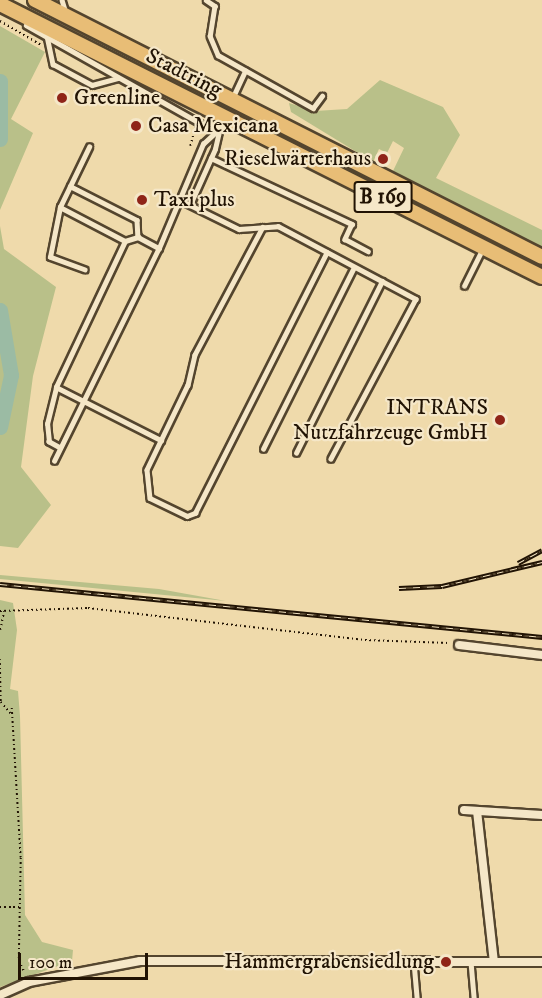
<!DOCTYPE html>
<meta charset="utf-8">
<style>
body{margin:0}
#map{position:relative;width:542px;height:998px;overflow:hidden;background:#efdaab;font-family:"IM FELL DW Pica",serif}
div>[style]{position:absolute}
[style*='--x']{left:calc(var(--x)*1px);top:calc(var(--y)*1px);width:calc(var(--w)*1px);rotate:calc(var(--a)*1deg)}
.green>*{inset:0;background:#b9c089}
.river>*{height:15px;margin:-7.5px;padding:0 7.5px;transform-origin:7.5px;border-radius:7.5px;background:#9bbba4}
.path>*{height:1.5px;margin-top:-0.75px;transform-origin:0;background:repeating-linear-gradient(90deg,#211304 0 1.5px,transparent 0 4.5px)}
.roads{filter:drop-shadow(2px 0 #54452e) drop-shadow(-2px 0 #54452e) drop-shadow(0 2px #54452e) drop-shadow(0 -2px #54452e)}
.service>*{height:4.5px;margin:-2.25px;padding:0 2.25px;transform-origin:2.25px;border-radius:2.25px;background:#f5e7c8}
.minor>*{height:8px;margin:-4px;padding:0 4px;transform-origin:4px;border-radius:4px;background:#f5e7c8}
.primary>*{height:14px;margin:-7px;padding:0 7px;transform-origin:7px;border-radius:7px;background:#e8bd76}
.rail>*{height:4.5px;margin-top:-2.25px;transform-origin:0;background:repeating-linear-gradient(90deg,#f5e7c8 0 7px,#211304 0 14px);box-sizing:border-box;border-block:2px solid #211304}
.dots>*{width:16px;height:16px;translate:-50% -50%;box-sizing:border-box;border:3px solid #f5e7c8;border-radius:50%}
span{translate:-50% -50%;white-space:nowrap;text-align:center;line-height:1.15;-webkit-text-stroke:4.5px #f5e7c8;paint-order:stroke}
.shield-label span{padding:2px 4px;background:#f5e7c8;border:2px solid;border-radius:4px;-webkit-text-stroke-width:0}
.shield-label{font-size:21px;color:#211304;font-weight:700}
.street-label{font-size:22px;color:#211304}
.poi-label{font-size:22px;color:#211304}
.left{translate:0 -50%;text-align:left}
.right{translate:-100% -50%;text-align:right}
.scale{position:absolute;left:18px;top:953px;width:130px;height:27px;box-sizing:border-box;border:3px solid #211304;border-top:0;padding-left:8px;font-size:18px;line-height:21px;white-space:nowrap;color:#211304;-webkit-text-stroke:4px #f5e7c8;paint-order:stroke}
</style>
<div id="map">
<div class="green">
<div style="clip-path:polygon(0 26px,45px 52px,11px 119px,33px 133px,0 210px)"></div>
<div style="clip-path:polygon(380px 80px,443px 107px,460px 135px,436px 178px,542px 230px,542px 250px,393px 171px,404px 148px,393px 141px,387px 153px,379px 149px,373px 162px,291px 112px,289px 103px,315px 111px,347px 109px)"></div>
<div style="clip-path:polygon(0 226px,4px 249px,56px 287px,33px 376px,21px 467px,51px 505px,18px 548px,0 546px)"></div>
<div style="clip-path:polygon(0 575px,159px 589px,226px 601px,0 579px)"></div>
<div style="clip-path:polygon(0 600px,13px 603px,17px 630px,10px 689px,18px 691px,20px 716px,25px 915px,42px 942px,73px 950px,72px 961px,0 987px)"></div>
</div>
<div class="river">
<div style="--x:0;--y:81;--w:58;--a:90"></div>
<div style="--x:0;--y:310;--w:66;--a:80.4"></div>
<div style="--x:11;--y:375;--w:53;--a:101.9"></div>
</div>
<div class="path">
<div style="--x:0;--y:21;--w:48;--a:30.3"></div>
<div style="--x:190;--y:146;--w:19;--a:-74"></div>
<div style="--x:0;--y:611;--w:88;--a:-2"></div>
<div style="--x:88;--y:608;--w:279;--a:6.6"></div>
<div style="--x:365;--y:640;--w:84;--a:2"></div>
<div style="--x:0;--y:630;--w:19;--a:-78"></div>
<div style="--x:0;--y:659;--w:43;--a:88.7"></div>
<div style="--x:1;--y:702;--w:17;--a:50"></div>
<div style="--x:12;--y:708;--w:150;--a:86.6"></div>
<div style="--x:21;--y:858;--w:103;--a:91.1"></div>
<div style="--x:19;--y:961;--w:13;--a:63"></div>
<div style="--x:0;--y:907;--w:20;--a:0"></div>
</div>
<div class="roads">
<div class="service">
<div style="--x:62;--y:0;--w:14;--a:73"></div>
<div style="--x:206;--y:0;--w:11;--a:34"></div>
<div style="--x:215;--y:6;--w:30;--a:99"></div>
<div style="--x:210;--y:36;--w:21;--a:67"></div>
<div style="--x:218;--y:55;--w:109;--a:29.2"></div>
<div style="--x:313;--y:108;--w:15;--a:-53"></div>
<div style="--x:26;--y:25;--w:218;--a:29.4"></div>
<div style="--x:47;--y:36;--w:29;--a:78"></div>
<div style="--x:53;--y:64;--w:44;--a:28.3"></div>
<div style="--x:92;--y:85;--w:27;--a:-15"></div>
<div style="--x:232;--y:99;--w:31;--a:-65"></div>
<div style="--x:211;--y:158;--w:156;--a:25.1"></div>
<div style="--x:352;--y:224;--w:17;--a:115"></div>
<div style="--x:345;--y:239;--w:26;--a:28"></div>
<div style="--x:70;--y:186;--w:75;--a:26.9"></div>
<div style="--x:137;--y:220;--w:17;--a:87"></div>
<div style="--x:178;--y:199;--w:68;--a:26.2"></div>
<div style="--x:239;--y:229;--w:39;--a:-4"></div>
<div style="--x:278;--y:226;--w:156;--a:27.9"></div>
<div style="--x:416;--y:299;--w:181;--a:118"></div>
<div style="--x:190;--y:205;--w:61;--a:-65.9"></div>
<div style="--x:215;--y:149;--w:32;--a:-77"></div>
<div style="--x:60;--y:207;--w:67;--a:-64.2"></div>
<div style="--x:263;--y:227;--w:145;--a:118"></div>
<div style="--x:195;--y:355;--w:31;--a:103"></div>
<div style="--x:188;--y:385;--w:94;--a:115.8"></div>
<div style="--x:147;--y:470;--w:28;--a:84"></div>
<div style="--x:150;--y:498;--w:41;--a:25.9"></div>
<div style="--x:187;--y:516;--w:9;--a:-21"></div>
<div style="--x:195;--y:513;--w:292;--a:-63.2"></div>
<div style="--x:85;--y:270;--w:37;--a:-160"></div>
<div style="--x:50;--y:257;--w:51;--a:-78.7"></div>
<div style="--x:60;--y:207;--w:73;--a:27.6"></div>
<div style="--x:464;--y:286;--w:40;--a:-63.4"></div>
<div style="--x:56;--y:387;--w:118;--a:26.8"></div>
<div style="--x:60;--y:448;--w:13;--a:-151"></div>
<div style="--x:49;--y:442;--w:18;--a:-96"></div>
<div style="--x:47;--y:424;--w:38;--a:-76"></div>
<div style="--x:56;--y:387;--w:161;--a:-64.7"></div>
<div style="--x:125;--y:241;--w:14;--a:-17"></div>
<div style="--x:138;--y:237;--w:24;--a:28"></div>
<div style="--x:263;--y:449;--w:203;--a:-63.4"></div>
<div style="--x:296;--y:453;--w:192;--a:-63.4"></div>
<div style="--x:54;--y:461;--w:237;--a:-63.8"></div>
<div style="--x:159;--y:248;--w:113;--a:-67.1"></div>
<div style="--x:203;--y:144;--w:18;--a:-43"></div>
<div style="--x:414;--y:962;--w:36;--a:85"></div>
<div style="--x:471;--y:962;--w:36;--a:85"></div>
</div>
<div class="minor">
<div style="--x:459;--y:645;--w:84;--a:6.9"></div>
<div style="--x:464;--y:810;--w:78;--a:3.7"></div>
<div style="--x:477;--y:811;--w:152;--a:83.6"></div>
<div style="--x:0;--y:995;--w:32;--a:-24"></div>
<div style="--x:29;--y:982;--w:113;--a:-10.7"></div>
<div style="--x:140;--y:961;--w:402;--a:0.1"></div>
</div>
<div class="primary">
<div style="--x:35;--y:0;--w:568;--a:26.88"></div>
<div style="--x:0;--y:4;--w:607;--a:26.73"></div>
</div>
</div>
<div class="rail">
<div style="--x:518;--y:563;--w:27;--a:-28"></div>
<div style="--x:0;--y:584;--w:545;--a:5.58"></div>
<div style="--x:399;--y:588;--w:43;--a:-2.7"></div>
<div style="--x:442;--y:586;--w:103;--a:-13.5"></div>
</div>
<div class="dots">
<div style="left:62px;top:98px;background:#8f2418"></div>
<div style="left:136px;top:126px;background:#8f2418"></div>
<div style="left:383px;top:159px;background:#8f2418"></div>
<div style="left:142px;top:200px;background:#8f2418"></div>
<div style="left:500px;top:420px;background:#8f2418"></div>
<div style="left:446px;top:962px;background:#8f2418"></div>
</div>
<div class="shield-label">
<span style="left:383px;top:197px">B 169</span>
</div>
<div class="street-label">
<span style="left:184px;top:73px;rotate:27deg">Stadtring</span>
</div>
<div class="poi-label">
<span class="left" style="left:74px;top:98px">Greenline</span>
<span class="left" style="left:148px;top:126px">Casa Mexicana</span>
<span class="right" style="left:371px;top:159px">Rieselwärterhaus</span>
<span class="left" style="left:154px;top:200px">Taxi plus</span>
<span class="right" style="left:488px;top:420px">INTRANS<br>Nutzfahrzeuge GmbH</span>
<span class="right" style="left:434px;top:962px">Hammergrabensiedlung</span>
</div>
<div class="scale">100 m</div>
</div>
